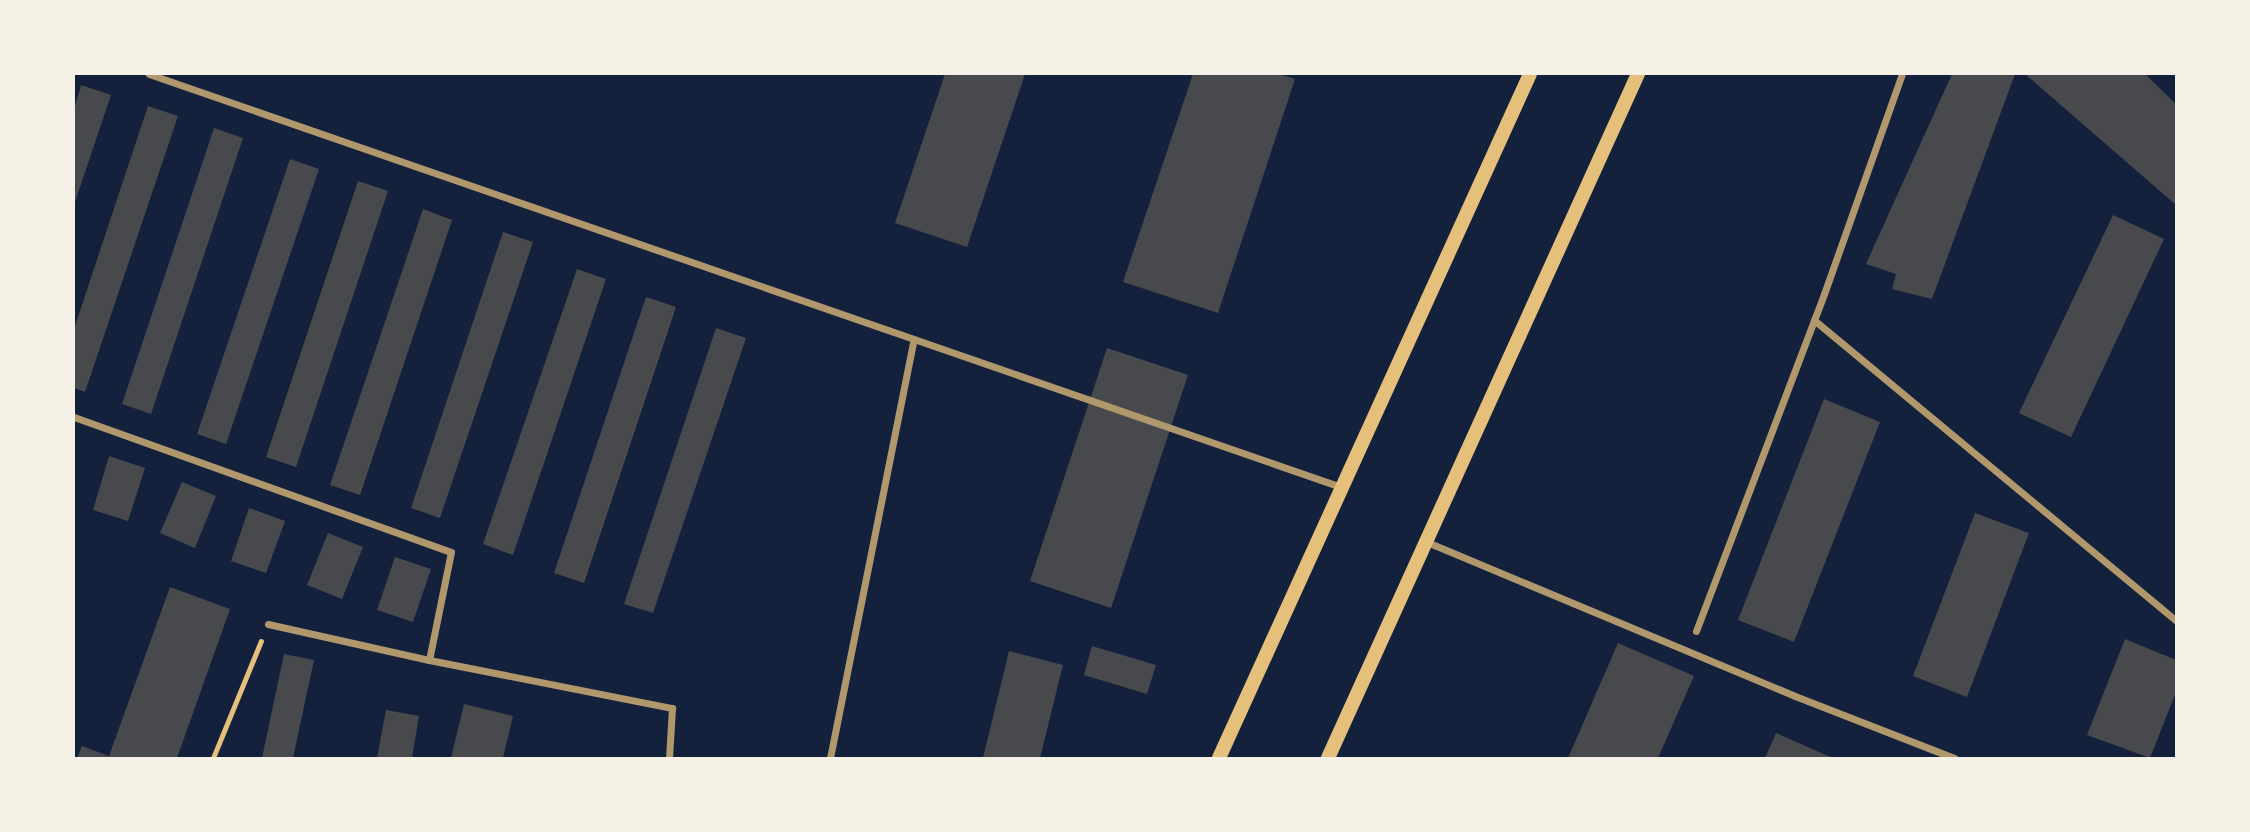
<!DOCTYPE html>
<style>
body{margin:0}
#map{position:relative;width:2250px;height:832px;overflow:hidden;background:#14213d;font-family:Literata,serif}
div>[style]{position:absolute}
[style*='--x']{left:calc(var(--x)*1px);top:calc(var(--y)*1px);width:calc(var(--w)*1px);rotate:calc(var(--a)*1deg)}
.building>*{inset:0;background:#48494c}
.path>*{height:4.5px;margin:-2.25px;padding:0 2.25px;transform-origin:2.25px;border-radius:2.25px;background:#e5c07b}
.minor>*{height:7px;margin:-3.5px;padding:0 3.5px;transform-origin:3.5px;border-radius:3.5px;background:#b1986c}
.secondary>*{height:14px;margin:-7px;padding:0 7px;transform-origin:7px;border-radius:7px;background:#e5c07b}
span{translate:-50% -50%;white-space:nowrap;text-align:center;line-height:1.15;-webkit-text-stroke:7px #f6f1e7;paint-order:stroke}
.frame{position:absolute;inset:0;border:75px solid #f6f1e7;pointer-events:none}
</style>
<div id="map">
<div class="building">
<div style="clip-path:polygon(945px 74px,1025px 74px,967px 247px,895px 223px)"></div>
<div style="clip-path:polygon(1193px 74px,1279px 74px,1295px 79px,1218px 313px,1123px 282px)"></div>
<div style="clip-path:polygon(1952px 74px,2015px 74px,1932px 299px,1892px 289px,1896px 274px,1866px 264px)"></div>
<div style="clip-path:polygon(2025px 74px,2145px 74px,2176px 104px,2176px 205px)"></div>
<div style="clip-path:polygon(81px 85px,111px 95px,74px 205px,74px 109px)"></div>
<div style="clip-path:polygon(148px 106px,178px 116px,85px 392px,74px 388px,74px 329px)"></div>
<div style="clip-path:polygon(214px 128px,243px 138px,151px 414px,122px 404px)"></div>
<div style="clip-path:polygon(290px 159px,319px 169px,226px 444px,197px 434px)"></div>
<div style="clip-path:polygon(358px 181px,388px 191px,296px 467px,266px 457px)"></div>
<div style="clip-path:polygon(423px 209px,452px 220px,360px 495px,330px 485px)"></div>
<div style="clip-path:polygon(2113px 215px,2164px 239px,2071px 437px,2019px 413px)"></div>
<div style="clip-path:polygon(503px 232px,533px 242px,440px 518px,411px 508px)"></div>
<div style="clip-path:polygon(577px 269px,606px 279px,513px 555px,483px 544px)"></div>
<div style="clip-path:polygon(646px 297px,676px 307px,584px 583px,554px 573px)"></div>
<div style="clip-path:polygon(716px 328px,746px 338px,653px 613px,624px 604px)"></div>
<div style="clip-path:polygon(1107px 348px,1188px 375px,1111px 608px,1030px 581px)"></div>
<div style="clip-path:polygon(1824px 399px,1880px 422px,1794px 642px,1738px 620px)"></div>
<div style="clip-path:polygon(109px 456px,145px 468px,128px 521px,93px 510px)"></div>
<div style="clip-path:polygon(182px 482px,216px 496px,195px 548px,160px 533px)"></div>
<div style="clip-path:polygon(249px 508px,285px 521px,266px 573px,231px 561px)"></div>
<div style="clip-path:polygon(1975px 513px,2029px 533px,1967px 697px,1913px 676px)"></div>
<div style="clip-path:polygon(328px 533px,363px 547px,342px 599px,307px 585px)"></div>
<div style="clip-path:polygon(395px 557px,431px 569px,413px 622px,377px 610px)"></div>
<div style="clip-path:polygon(170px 587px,230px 609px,177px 758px,77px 758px,82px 746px,109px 756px)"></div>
<div style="clip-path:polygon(2125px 639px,2176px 660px,2176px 692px,2150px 758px,2087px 735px)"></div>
<div style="clip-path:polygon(1618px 643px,1694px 676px,1658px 758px,1568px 758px)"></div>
<div style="clip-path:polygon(1092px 646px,1156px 665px,1147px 694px,1084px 675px)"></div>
<div style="clip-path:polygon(1009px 651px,1063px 665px,1040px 758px,983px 758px)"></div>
<div style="clip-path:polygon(284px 654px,314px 660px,293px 758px,262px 758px)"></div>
<div style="clip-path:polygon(464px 704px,513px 716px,503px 758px,451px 758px)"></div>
<div style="clip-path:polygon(386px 710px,419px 716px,412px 758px,377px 758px)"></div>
<div style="clip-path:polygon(1776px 733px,1833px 758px,1765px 758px)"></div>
</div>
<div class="path">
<div style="--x:213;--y:758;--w:126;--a:-67.7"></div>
</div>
<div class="minor">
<div style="--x:149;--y:74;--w:1262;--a:19.11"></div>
<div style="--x:1814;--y:320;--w:471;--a:39.7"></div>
<div style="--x:74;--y:417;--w:400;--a:19.7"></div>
<div style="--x:451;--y:552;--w:110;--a:101.5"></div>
<div style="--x:429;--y:660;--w:165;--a:-167.4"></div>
<div style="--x:1427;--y:542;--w:399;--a:22.7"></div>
<div style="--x:1795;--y:696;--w:171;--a:21.3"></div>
<div style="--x:1696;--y:631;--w:360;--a:-69.2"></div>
<div style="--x:1824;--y:294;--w:233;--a:-70.5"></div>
<div style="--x:429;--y:660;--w:248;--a:11.2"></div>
<div style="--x:672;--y:708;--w:50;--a:93.4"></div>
<div style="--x:830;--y:758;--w:427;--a:-78.7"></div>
</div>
<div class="secondary">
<div style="--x:1219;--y:758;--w:751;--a:-65.55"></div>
<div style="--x:1328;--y:758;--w:751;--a:-65.62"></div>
</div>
<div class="frame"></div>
</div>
